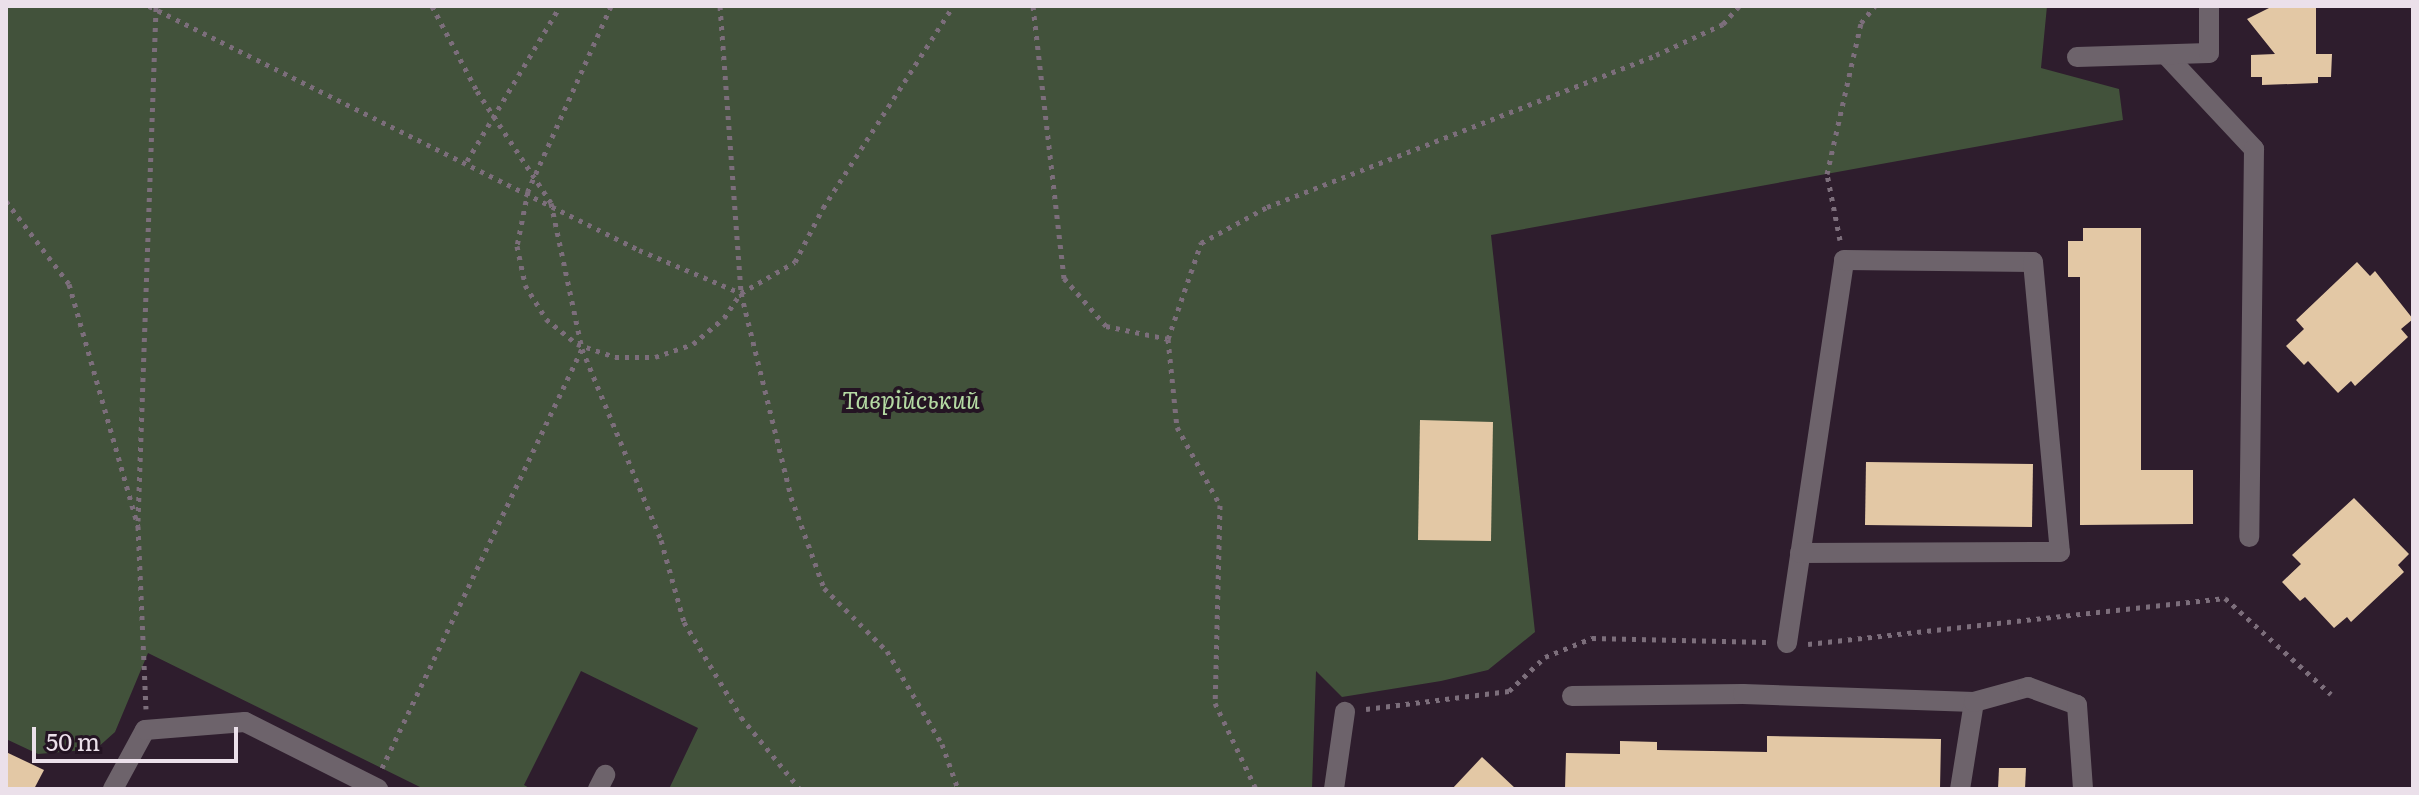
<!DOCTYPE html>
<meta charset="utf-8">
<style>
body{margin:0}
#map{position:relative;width:2419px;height:795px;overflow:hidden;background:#2e1d2d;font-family:Literata,serif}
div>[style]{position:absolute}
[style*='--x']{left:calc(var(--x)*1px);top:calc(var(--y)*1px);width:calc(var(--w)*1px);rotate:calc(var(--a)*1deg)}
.green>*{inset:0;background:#42523b}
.building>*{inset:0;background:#e3c8a5}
.path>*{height:5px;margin-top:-2.5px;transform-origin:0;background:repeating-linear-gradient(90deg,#7c6e7b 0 4px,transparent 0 10px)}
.minor>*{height:20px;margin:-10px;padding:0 10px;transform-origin:10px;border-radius:10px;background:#6d636b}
span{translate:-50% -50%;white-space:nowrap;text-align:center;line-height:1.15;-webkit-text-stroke:8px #241423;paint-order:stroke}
.park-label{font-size:24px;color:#b4daa3;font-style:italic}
.frame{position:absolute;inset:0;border:8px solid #ebe0ea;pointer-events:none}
.scale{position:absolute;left:32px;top:727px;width:206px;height:36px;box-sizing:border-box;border:4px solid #ebe0ea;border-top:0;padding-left:10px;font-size:24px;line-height:28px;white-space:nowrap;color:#ebe0ea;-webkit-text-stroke:6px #241423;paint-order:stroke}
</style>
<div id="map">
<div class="green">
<div style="clip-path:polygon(6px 6px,2047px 6px,2041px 68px,2119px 89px,2123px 120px,1491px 235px,1535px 632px,1488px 670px,1441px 681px,1342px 697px,1316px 671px,1312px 789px,669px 789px,698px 728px,581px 671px,524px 785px,531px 789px,424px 789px,148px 653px,115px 732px,96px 749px,38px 754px,6px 739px)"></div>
</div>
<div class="building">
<div style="clip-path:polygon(2273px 6px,2316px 6px,2316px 54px,2332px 54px,2331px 77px,2318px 77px,2318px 83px,2262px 85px,2262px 77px,2251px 77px,2251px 55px,2275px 54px,2247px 19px)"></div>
<div style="clip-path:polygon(2083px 228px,2141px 228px,2141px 470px,2193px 470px,2193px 524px,2080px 525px,2080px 277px,2068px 277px,2068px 241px,2083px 241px)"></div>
<div style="clip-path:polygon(2357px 262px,2370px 276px,2375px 271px,2413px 319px,2401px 329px,2408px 337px,2355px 386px,2351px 381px,2338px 393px,2308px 361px,2304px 365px,2286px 346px,2304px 329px,2296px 320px)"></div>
<div style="clip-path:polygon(1420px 420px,1493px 422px,1491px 541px,1418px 540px)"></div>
<div style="clip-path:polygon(1866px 462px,2033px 464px,2032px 527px,1865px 525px)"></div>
<div style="clip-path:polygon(2354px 498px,2409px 554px,2398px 565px,2404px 572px,2351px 622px,2347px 617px,2334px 628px,2305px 597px,2300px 601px,2282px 582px,2301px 564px,2292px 555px)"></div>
<div style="clip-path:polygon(1767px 736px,1941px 739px,1940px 789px,1565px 789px,1566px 753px,1620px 754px,1620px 741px,1657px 742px,1657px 750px,1767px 752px)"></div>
<div style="clip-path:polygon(6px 752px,44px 770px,34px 789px,6px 789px)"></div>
<div style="clip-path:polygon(1482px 757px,1516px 789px,1452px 789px)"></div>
<div style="clip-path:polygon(1999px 768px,2026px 768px,2025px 789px,1998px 789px)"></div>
</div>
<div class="path">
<div style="--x:149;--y:6;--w:547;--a:26.47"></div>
<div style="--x:639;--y:250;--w:111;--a:22.9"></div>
<div style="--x:432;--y:6;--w:96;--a:62.1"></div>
<div style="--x:477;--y:91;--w:134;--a:56.5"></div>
<div style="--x:551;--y:203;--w:149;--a:78"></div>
<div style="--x:582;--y:349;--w:207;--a:67.5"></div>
<div style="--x:661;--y:540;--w:85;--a:74.3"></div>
<div style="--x:684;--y:622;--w:111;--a:59"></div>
<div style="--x:741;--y:717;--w:93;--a:50.7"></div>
<div style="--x:611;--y:6;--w:203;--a:114.2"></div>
<div style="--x:528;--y:191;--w:56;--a:101.3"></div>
<div style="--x:517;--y:246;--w:40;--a:78"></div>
<div style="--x:525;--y:285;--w:40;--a:58"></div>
<div style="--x:546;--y:319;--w:40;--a:39"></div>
<div style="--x:577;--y:344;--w:40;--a:18.9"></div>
<div style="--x:615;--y:357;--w:40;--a:0"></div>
<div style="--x:655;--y:357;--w:40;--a:-18.9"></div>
<div style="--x:693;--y:344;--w:40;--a:-40"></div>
<div style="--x:724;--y:318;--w:30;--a:-56"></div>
<div style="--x:741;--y:293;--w:62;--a:-29.9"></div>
<div style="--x:795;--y:262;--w:61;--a:-62.6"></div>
<div style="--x:823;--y:208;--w:240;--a:-57.2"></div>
<div style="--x:720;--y:6;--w:288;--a:85.8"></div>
<div style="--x:741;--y:293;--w:210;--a:76.2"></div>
<div style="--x:791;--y:497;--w:97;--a:70.1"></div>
<div style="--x:824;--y:588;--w:89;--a:45"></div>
<div style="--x:887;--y:651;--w:108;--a:59.4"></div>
<div style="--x:942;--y:744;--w:48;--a:70.4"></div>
<div style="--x:1033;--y:6;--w:274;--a:83.5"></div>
<div style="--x:1064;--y:278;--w:64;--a:48.8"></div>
<div style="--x:1106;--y:326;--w:63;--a:11.8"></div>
<div style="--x:1168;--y:339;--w:88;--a:84.2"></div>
<div style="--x:1177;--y:427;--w:89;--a:61.1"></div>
<div style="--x:1220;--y:505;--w:198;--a:91.4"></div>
<div style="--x:1215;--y:703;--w:95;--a:64.5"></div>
<div style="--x:467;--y:161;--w:181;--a:-59"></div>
<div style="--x:6;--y:201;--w:104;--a:52.8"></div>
<div style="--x:69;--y:284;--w:252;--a:74.1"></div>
<div style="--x:138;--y:526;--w:183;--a:87.5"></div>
<div style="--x:1840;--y:240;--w:67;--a:-101.1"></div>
<div style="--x:1827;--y:174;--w:155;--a:-77.3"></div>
<div style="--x:1861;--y:23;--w:22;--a:-51"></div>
<div style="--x:1168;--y:339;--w:102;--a:-71"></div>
<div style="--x:1201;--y:243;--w:75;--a:-28.6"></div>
<div style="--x:1267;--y:207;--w:418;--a:-21.3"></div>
<div style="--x:1656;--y:55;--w:74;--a:-24.8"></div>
<div style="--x:1723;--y:24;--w:24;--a:-48"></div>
<div style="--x:138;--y:521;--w:514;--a:-87.99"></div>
<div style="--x:1808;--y:644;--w:420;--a:-6.3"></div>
<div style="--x:2225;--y:598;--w:143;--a:42.2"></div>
<div style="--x:1366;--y:709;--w:144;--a:-7.2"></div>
<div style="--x:1509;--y:691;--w:50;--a:-43.4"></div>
<div style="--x:1545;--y:657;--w:51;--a:-22"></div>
<div style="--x:1592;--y:638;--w:174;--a:1.3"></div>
<div style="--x:382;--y:768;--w:464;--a:-64.5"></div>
</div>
<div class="minor">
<div style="--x:2166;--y:55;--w:129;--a:46.9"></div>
<div style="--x:2254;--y:149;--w:388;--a:90.7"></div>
<div style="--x:2077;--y:57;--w:132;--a:-1.7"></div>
<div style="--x:2209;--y:53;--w:47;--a:-90"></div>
<div style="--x:1787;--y:643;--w:387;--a:-81.5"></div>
<div style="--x:1844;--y:260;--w:189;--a:0.6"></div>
<div style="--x:2033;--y:262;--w:291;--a:84.7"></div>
<div style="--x:2060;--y:552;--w:260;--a:179.8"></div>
<div style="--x:1572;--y:696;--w:171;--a:-0.7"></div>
<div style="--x:1743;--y:694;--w:231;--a:2"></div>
<div style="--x:1974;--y:702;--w:88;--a:99.1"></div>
<div style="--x:1974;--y:702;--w:56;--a:-15.5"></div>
<div style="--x:2028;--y:687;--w:52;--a:20.2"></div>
<div style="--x:2077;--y:705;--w:84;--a:85.9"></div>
<div style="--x:113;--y:789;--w:67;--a:-61.5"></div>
<div style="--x:145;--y:730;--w:100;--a:-4.6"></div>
<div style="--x:245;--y:722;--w:149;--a:26.7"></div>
<div style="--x:598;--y:789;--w:16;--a:-63"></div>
<div style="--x:1334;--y:789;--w:78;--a:-81.9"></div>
</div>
<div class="park-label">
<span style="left:911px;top:399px">Таврійський</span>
</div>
<div class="frame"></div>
<div class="scale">50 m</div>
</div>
